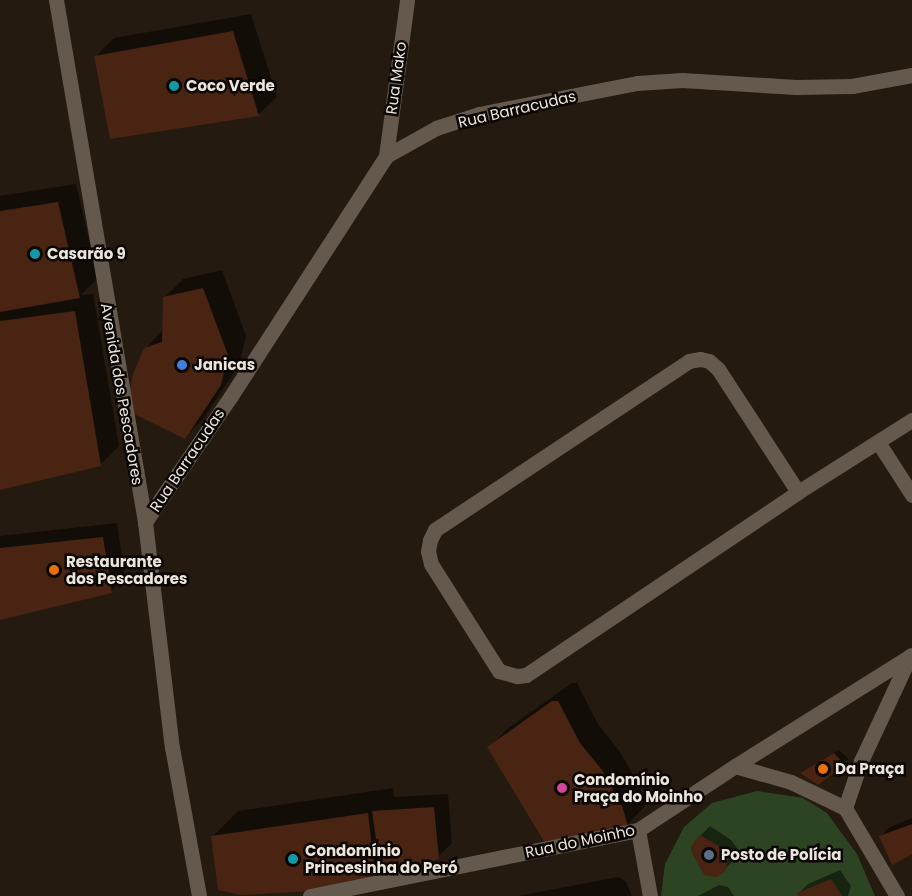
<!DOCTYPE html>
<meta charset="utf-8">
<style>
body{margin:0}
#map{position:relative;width:912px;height:896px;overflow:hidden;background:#241a0f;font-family:Poppins,sans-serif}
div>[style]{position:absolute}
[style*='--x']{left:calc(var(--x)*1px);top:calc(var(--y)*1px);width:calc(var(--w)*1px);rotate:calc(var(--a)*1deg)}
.green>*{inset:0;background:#2d4422}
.shadow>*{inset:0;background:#0007}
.building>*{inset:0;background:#4a2412}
.minor>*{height:15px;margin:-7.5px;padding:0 7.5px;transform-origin:7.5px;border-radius:7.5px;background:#64594c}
.dots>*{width:16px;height:16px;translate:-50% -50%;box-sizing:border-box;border:3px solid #0a0603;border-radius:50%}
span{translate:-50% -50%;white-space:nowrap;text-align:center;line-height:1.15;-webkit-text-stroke:5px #0a0603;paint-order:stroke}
.street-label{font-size:15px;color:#ece5dd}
.poi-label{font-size:15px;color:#ece5dd;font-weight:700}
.left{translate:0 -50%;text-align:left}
</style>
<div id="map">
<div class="green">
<div style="clip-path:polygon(757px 791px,803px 798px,827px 813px,857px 854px,875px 896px,661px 896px,665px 864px,684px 827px,712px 803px)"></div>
</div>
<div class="shadow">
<div style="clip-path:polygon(251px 14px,277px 97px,258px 115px,95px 57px,114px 38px)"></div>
<div style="clip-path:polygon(76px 184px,98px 278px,81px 295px,93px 294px,119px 446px,100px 465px,0 488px,0 196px)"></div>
<div style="clip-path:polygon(222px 270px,246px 336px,239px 365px,203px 419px,185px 437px,145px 349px,163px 330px,164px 298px,183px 279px)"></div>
<div style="clip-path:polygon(117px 523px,125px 577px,111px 591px,0 618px,0 536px)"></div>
<div style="clip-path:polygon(572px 683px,577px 683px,598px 724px,620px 752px,640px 787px,645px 806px,627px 825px,489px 748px,507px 729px)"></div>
<div style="clip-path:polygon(839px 750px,849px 759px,818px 783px,802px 772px)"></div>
<div style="clip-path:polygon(393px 788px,394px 797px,448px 794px,452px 843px,438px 857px,381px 865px,367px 879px,212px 837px,238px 811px)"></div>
<div style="clip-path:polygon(912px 818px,912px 852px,881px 836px,890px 827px)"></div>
<div style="clip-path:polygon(710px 826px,731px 840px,737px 848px,735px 859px,725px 869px,700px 836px)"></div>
<div style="clip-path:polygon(840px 870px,851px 886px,848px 896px,799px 896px,798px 894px,808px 884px)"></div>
<div style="clip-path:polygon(618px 877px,626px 882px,632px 896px,518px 896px)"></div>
<div style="clip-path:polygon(719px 885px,728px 887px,734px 896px,698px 896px)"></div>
</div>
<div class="building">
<div style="clip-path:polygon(233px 31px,259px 116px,110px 139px,94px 56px)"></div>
<div style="clip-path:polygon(58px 202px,80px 298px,0 312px,0 211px)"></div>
<div style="clip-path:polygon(203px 288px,228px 355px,221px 385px,185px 439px,126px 410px,133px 374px,144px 348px,162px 342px,163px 297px)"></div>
<div style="clip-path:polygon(75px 311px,101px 466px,0 490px,0 321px)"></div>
<div style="clip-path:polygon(103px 537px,112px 593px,0 620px,0 548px)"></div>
<div style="clip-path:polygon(552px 701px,558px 701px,580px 743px,602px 770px,622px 806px,628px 826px,545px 843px,487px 747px)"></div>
<div style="clip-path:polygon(834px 753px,845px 765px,818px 785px,800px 773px)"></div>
<div style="clip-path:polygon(434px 807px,439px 859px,381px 874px,372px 811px)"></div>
<div style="clip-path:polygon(368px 813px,375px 874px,368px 880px,330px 890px,241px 895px,218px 890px,211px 836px)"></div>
<div style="clip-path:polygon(912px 824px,912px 854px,892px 865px,879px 836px)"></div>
<div style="clip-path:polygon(700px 835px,717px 845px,728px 858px,726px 870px,717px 877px,704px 875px,691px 851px,691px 846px)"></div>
<div style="clip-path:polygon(831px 879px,842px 896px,798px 896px,797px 893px)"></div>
</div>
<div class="minor">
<div style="--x:56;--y:0;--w:530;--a:80.32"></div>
<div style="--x:145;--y:522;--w:227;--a:83.2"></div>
<div style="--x:172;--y:747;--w:151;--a:79.7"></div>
<div style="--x:386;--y:156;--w:157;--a:-82.3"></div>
<div style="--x:878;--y:442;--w:63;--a:57.3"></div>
<div style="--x:798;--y:492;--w:147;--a:-123"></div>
<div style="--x:718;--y:369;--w:12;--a:-138"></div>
<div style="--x:709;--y:361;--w:9;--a:-167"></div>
<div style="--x:700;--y:359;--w:11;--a:170"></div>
<div style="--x:689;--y:361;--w:305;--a:146.4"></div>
<div style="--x:435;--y:530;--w:11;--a:117"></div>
<div style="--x:430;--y:540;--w:11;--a:100"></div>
<div style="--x:428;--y:551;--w:13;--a:77"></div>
<div style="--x:431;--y:564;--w:127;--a:57.6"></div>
<div style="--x:499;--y:671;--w:19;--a:16"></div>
<div style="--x:517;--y:676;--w:9;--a:-6"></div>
<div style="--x:526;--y:675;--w:328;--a:-33.9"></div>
<div style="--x:798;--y:492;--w:135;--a:-32.3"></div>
<div style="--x:145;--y:522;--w:153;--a:-55.7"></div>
<div style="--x:231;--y:396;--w:286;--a:-57.1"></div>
<div style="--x:386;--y:156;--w:57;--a:-29.2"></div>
<div style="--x:436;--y:128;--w:45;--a:-18"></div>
<div style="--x:479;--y:114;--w:161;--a:-11.1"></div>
<div style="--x:637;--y:83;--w:45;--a:-3.8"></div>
<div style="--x:682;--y:80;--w:114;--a:3.5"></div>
<div style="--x:796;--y:87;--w:56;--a:-1"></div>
<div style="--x:852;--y:86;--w:61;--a:-10.4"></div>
<div style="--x:735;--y:766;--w:58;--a:15.9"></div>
<div style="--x:791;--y:782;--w:60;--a:25.7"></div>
<div style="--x:845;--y:808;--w:102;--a:59.4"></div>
<div style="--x:845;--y:808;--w:50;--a:-71.2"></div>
<div style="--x:861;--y:761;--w:116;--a:-65"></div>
<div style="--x:638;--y:830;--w:67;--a:79.7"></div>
<div style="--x:310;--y:896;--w:335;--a:-11.4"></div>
<div style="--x:638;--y:830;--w:116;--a:-33.4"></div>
<div style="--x:735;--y:766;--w:209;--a:-32.1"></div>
</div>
<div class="dots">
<div style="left:174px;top:86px;background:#0f9aa8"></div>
<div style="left:35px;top:254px;background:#0f9aa8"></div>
<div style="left:182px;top:365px;background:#3f7fe0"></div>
<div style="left:54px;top:570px;background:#e8710a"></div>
<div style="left:823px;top:769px;background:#e8710a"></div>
<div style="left:562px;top:788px;background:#d1479c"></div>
<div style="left:709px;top:855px;background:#5c6f8a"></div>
<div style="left:293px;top:859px;background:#0f9aa8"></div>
</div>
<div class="street-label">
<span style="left:396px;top:78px;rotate:-82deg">Rua Mako</span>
<span style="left:517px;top:109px;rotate:-13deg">Rua Barracudas</span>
<span style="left:122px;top:394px;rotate:80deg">Avenida dos Pescadores</span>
<span style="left:187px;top:460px;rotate:-56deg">Rua Barracudas</span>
<span style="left:580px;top:841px;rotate:-12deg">Rua do Moinho</span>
</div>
<div class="poi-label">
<span class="left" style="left:186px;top:86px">Coco Verde</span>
<span class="left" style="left:47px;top:254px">Casarão 9</span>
<span class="left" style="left:194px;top:365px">Janicas</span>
<span class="left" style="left:66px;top:570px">Restaurante<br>dos Pescadores</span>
<span class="left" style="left:835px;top:769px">Da Praça</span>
<span class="left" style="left:574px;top:788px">Condomínio<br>Praça do Moinho</span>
<span class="left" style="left:305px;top:859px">Condomínio<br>Princesinha do Peró</span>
<span class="left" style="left:721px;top:855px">Posto de Polícia</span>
</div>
</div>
